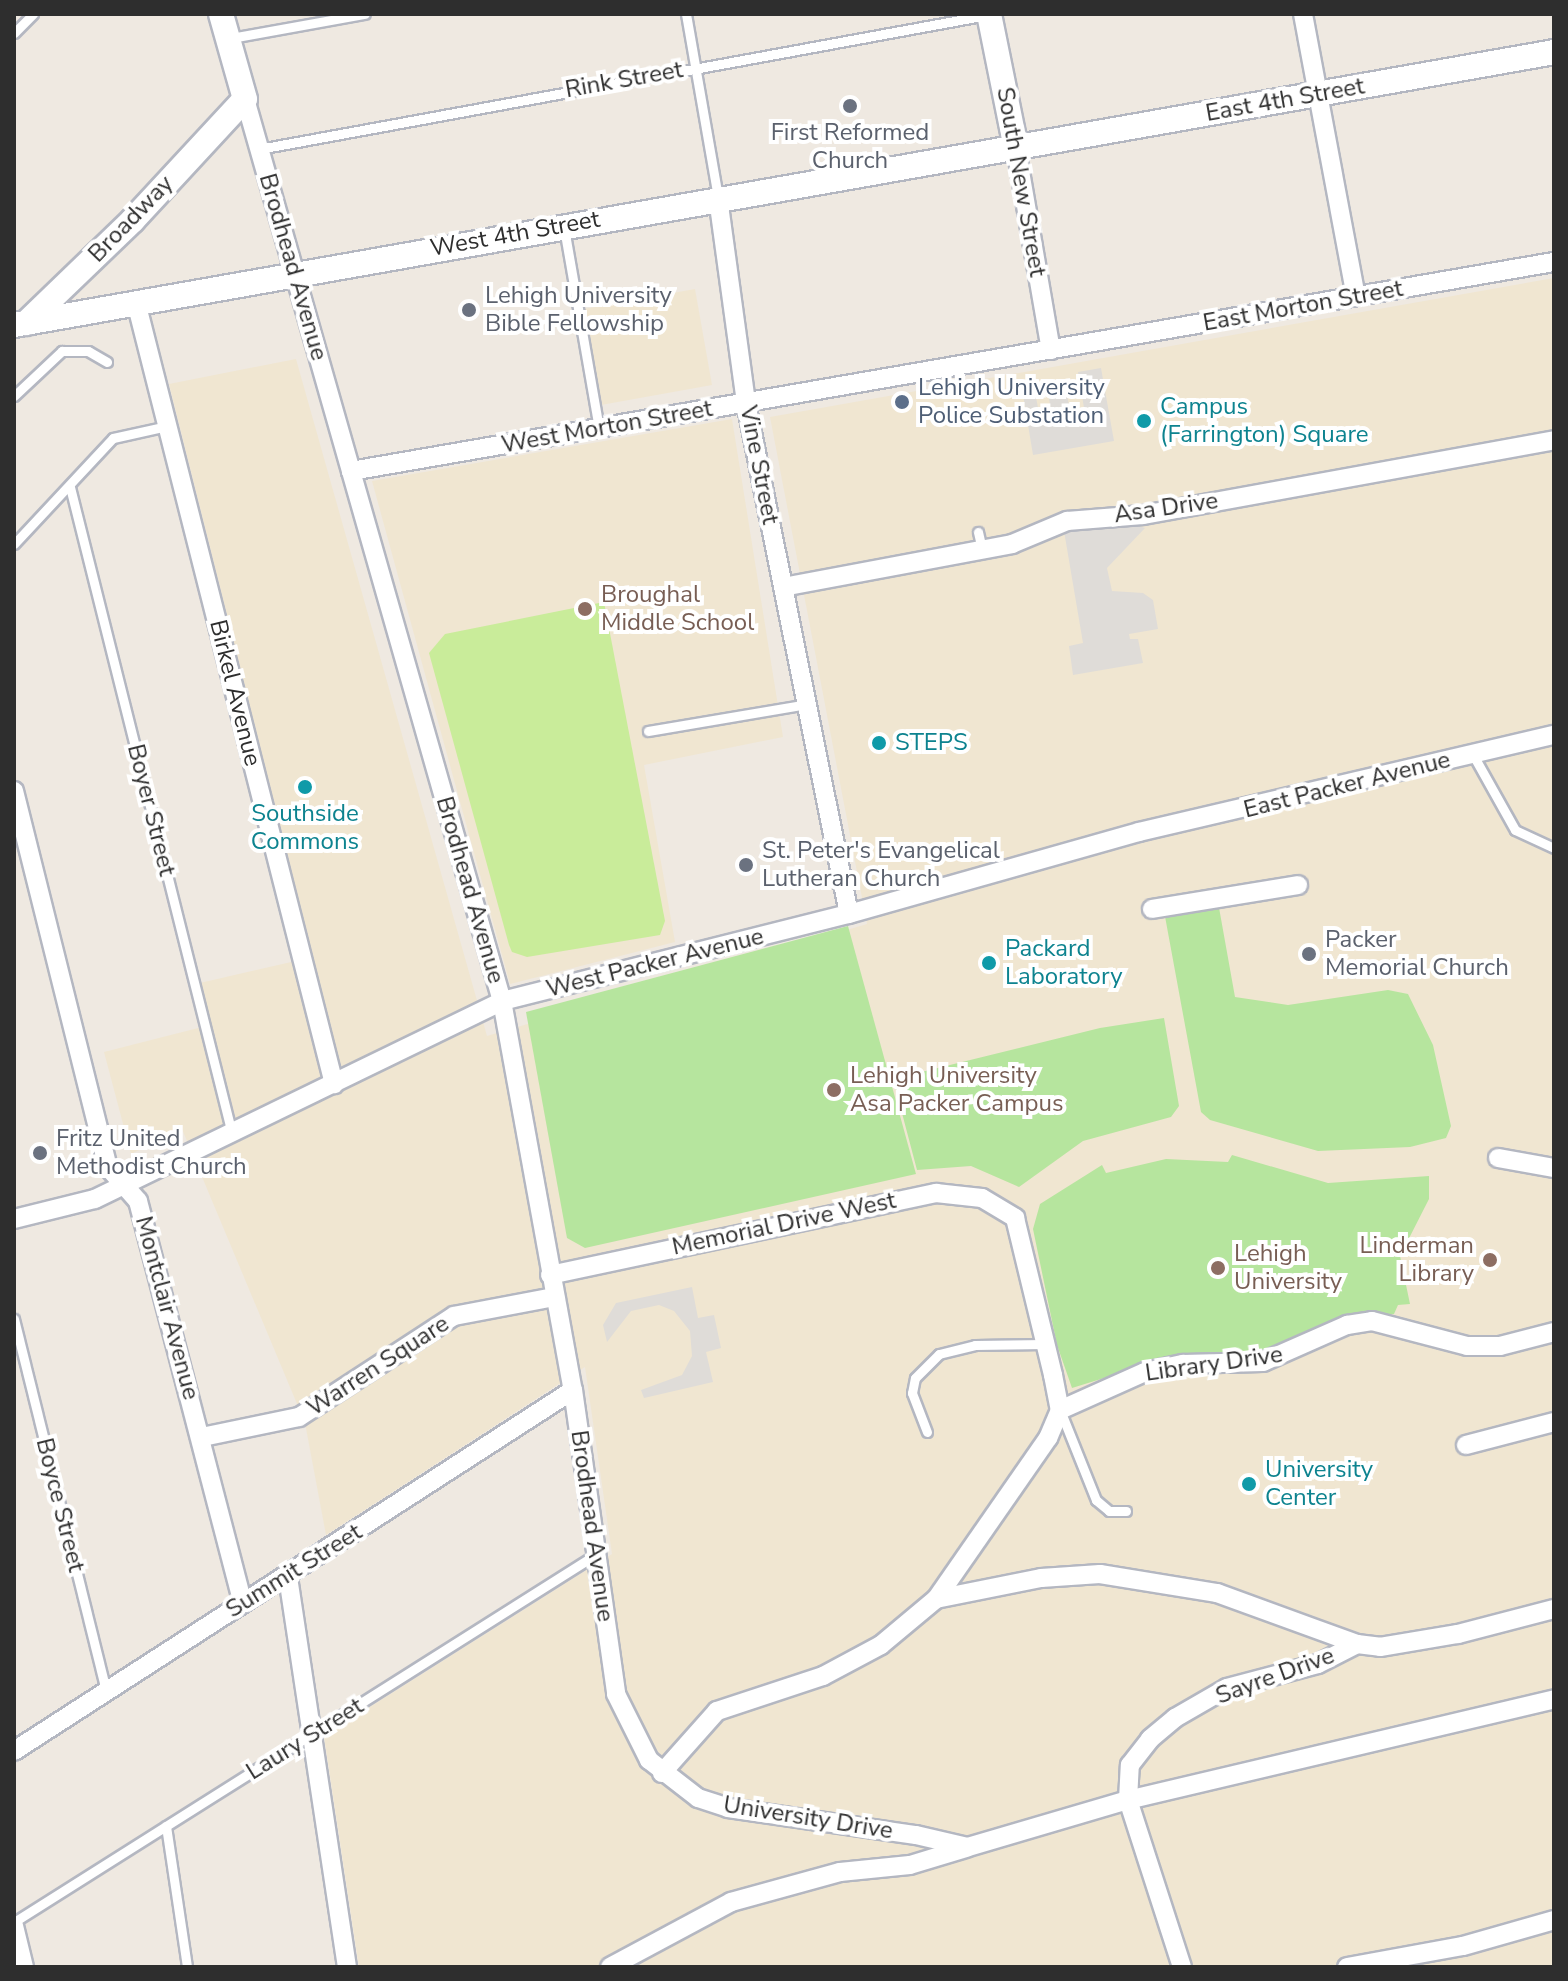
<!DOCTYPE html>
<style>
body{margin:0}
#map{position:relative;width:1568px;height:1981px;overflow:hidden;background:#efe9e1;font-family:"Nunito Sans",sans-serif}
div>[style]{position:absolute}
[style*='--x']{left:calc(var(--x)*1px);top:calc(var(--y)*1px);width:calc(var(--w)*1px);rotate:calc(var(--a)*1deg)}
.education>*{inset:0;background:#f0e6d1}
.green>*{inset:0;background:#b6e59e}
.pitch>*{inset:0;background:#c9ec9a}
.plaza>*{inset:0;background:#dfdcd8}
.roads{filter:drop-shadow(2px 0 #b4b7c1) drop-shadow(-2px 0 #b4b7c1) drop-shadow(0 2px #b4b7c1) drop-shadow(0 -2px #b4b7c1)}
.lane>*{height:9px;margin:-4.5px;padding:0 4.5px;transform-origin:4.5px;border-radius:4.5px;background:#fff}
.street>*{height:18px;margin:-9px;padding:0 9px;transform-origin:9px;border-radius:9px;background:#fff}
.secondary>*{height:24px;margin:-12px;padding:0 12px;transform-origin:12px;border-radius:12px;background:#fff}
.dots>*{width:22px;height:22px;translate:-50% -50%;box-sizing:border-box;border:4px solid #fff;border-radius:50%}
span{translate:-50% -50%;white-space:nowrap;text-align:center;line-height:1.15;-webkit-text-stroke:8px #fff;paint-order:stroke}
.street-label{font-size:24px;color:#2e2e2e}
.worship-label{font-size:24px;color:#5b616d}
.left{translate:0 -50%;text-align:left}
.service-label{font-size:24px;color:#4e5e75}
.culture-label{font-size:24px;color:#0d838f}
.education-label{font-size:24px;color:#785e54}
.right{translate:-100% -50%;text-align:right}
.frame{position:absolute;inset:0;border:16px solid #2e2e2e;pointer-events:none}
</style>
<div id="map">
<div class="education">
<div style="clip-path:polygon(1554px 278px,1554px 1967px,359px 1967px,324px 1736px,612px 1554px,585px 1367px,326px 1535px,305px 1423px,182px 1129px,131px 1154px,104px 1052px,210px 1025px,200px 983px,313px 957px,169px 384px,296px 359px,487px 1036px,867px 924px,770px 417px)"></div>
<div style="clip-path:polygon(695px 289px,712px 385px,601px 405px,584px 309px)"></div>
<div style="clip-path:polygon(732px 419px,783px 737px,644px 765px,675px 942px,510px 984px,372px 481px)"></div>
</div>
<div class="green">
<div style="clip-path:polygon(1218px 902px,1235px 997px,1288px 1005px,1388px 990px,1408px 994px,1433px 1045px,1451px 1126px,1446px 1138px,1410px 1147px,1318px 1151px,1210px 1120px,1201px 1112px,1164px 911px)"></div>
<div style="clip-path:polygon(848px 926px,916px 1174px,585px 1248px,567px 1238px,526px 1012px)"></div>
<div style="clip-path:polygon(1164px 1018px,1179px 1106px,1171px 1117px,1083px 1141px,1019px 1187px,971px 1166px,917px 1170px,893px 1079px,1100px 1028px)"></div>
<div style="clip-path:polygon(1232px 1155px,1328px 1183px,1429px 1176px,1429px 1199px,1400px 1256px,1410px 1304px,1398px 1305px,1394px 1314px,1340px 1318px,1295px 1341px,1248px 1355px,1175px 1356px,1072px 1388px,1057px 1345px,1033px 1229px,1040px 1204px,1102px 1165px,1106px 1173px,1166px 1159px,1228px 1162px)"></div>
</div>
<div class="pitch">
<div style="clip-path:polygon(604px 602px,665px 921px,660px 935px,527px 957px,512px 952px,509px 945px,429px 653px,445px 634px)"></div>
</div>
<div class="plaza">
<div style="clip-path:polygon(1101px 368px,1114px 441px,1033px 455px,1021px 383px,1033px 381px,1041px 424px,1053px 422px,1047px 387px,1065px 384px,1071px 416px,1085px 414px,1078px 372px)"></div>
<div style="clip-path:polygon(1132px 524px,1145px 528px,1107px 568px,1112px 591px,1143px 593px,1153px 600px,1158px 629px,1129px 634px,1130px 639px,1138px 639px,1143px 663px,1073px 675px,1069px 646px,1083px 643px,1064px 531px)"></div>
<div style="clip-path:polygon(692px 1287px,698px 1318px,714px 1315px,721px 1348px,706px 1352px,713px 1382px,644px 1398px,641px 1390px,682px 1375px,692px 1356px,690px 1331px,674px 1311px,659px 1305px,631px 1311px,607px 1342px,603px 1325px,616px 1303px)"></div>
</div>
<div class="roads">
<div class="lane">
<div style="--x:686;--y:14;--w:187;--a:80.1"></div>
<div style="--x:14;--y:33;--w:27;--a:-45"></div>
<div style="--x:231;--y:38;--w:136;--a:-10.2"></div>
<div style="--x:259;--y:149;--w:740;--a:-10.43"></div>
<div style="--x:564;--y:228;--w:203;--a:80.1"></div>
<div style="--x:14;--y:396;--w:66;--a:-43.2"></div>
<div style="--x:62;--y:351;--w:26;--a:0"></div>
<div style="--x:88;--y:351;--w:22;--a:30"></div>
<div style="--x:70;--y:487;--w:667;--a:75.94"></div>
<div style="--x:978;--y:532;--w:18;--a:77"></div>
<div style="--x:14;--y:544;--w:145;--a:-47"></div>
<div style="--x:113;--y:438;--w:55;--a:-12.5"></div>
<div style="--x:648;--y:731;--w:161;--a:-9.6"></div>
<div style="--x:1472;--y:753;--w:88;--a:60.8"></div>
<div style="--x:1515;--y:830;--w:43;--a:24.8"></div>
<div style="--x:14;--y:1319;--w:382;--a:76.1"></div>
<div style="--x:1060;--y:1410;--w:97;--a:68.2"></div>
<div style="--x:1096;--y:1500;--w:17;--a:40"></div>
<div style="--x:1109;--y:1511;--w:17;--a:0"></div>
<div style="--x:927;--y:1432;--w:42;--a:-111"></div>
<div style="--x:912;--y:1393;--w:15;--a:-79"></div>
<div style="--x:915;--y:1378;--w:34;--a:-45"></div>
<div style="--x:939;--y:1354;--w:37;--a:-14"></div>
<div style="--x:975;--y:1345;--w:70;--a:-0.8"></div>
<div style="--x:166;--y:1826;--w:143;--a:81.5"></div>
<div style="--x:14;--y:1922;--w:687;--a:-32.28"></div>
</div>
<div class="street">
<div style="--x:1303;--y:14;--w:287;--a:79.4"></div>
<div style="--x:245;--y:99;--w:938;--a:74.1"></div>
<div style="--x:502;--y:1001;--w:395;--a:79.7"></div>
<div style="--x:573;--y:1390;--w:307;--a:81.9"></div>
<div style="--x:616;--y:1694;--w:74;--a:63.4"></div>
<div style="--x:649;--y:1760;--w:62;--a:37.8"></div>
<div style="--x:698;--y:1798;--w:32;--a:18"></div>
<div style="--x:728;--y:1808;--w:190;--a:8.2"></div>
<div style="--x:916;--y:1835;--w:53;--a:13"></div>
<div style="--x:968;--y:1847;--w:167;--a:-16.4"></div>
<div style="--x:1128;--y:1800;--w:438;--a:-13.3"></div>
<div style="--x:1016;--y:148;--w:205;--a:80.2"></div>
<div style="--x:718;--y:198;--w:207;--a:82.2"></div>
<div style="--x:746;--y:403;--w:521;--a:78.6"></div>
<div style="--x:136;--y:302;--w:807;--a:75.79"></div>
<div style="--x:351;--y:471;--w:1221;--a:-9.86"></div>
<div style="--x:783;--y:587;--w:233;--a:-10.6"></div>
<div style="--x:1012;--y:544;--w:60;--a:-22.7"></div>
<div style="--x:1067;--y:521;--w:76;--a:-4.5"></div>
<div style="--x:1143;--y:515;--w:418;--a:-10.3"></div>
<div style="--x:14;--y:791;--w:388;--a:76"></div>
<div style="--x:108;--y:1167;--w:45;--a:48.6"></div>
<div style="--x:138;--y:1201;--w:415;--a:75.4"></div>
<div style="--x:1152;--y:909;--w:148;--a:-9.3"></div>
<div style="--x:1498;--y:1158;--w:57;--a:10.1"></div>
<div style="--x:14;--y:1219;--w:83;--a:-13.9"></div>
<div style="--x:95;--y:1199;--w:453;--a:-25.9"></div>
<div style="--x:502;--y:1001;--w:358;--a:-14.1"></div>
<div style="--x:849;--y:914;--w:301;--a:-15.8"></div>
<div style="--x:1139;--y:832;--w:426;--a:-13.2"></div>
<div style="--x:550;--y:1275;--w:395;--a:-12"></div>
<div style="--x:936;--y:1193;--w:46;--a:6.2"></div>
<div style="--x:982;--y:1198;--w:39;--a:31"></div>
<div style="--x:1015;--y:1218;--w:162;--a:76.4"></div>
<div style="--x:1053;--y:1375;--w:36;--a:79"></div>
<div style="--x:1060;--y:1410;--w:30;--a:113"></div>
<div style="--x:1048;--y:1438;--w:196;--a:124.8"></div>
<div style="--x:936;--y:1599;--w:72;--a:140.1"></div>
<div style="--x:881;--y:1645;--w:66;--a:151.9"></div>
<div style="--x:823;--y:1676;--w:112;--a:161.7"></div>
<div style="--x:717;--y:1711;--w:83;--a:131.6"></div>
<div style="--x:1060;--y:1410;--w:93;--a:-24.1"></div>
<div style="--x:1145;--y:1372;--w:39;--a:-12"></div>
<div style="--x:1183;--y:1364;--w:80;--a:-1.4"></div>
<div style="--x:1263;--y:1362;--w:92;--a:-23.8"></div>
<div style="--x:1347;--y:1325;--w:25;--a:-9"></div>
<div style="--x:1372;--y:1321;--w:98;--a:14.7"></div>
<div style="--x:1467;--y:1346;--w:33;--a:0"></div>
<div style="--x:1500;--y:1346;--w:56;--a:-14.5"></div>
<div style="--x:202;--y:1437;--w:99;--a:-11.7"></div>
<div style="--x:299;--y:1417;--w:185;--a:-33.1"></div>
<div style="--x:454;--y:1316;--w:103;--a:-10.7"></div>
<div style="--x:1466;--y:1445;--w:91;--a:-14.6"></div>
<div style="--x:288;--y:1577;--w:394;--a:81.4"></div>
<div style="--x:936;--y:1599;--w:107;--a:-11.3"></div>
<div style="--x:1041;--y:1578;--w:59;--a:-3.9"></div>
<div style="--x:1100;--y:1574;--w:119;--a:9.2"></div>
<div style="--x:1217;--y:1593;--w:149;--a:20"></div>
<div style="--x:14;--y:1751;--w:665;--a:-32.85"></div>
<div style="--x:14;--y:1926;--w:42;--a:76.3"></div>
<div style="--x:610;--y:1967;--w:137;--a:-28.2"></div>
<div style="--x:731;--y:1902;--w:113;--a:-15.4"></div>
<div style="--x:840;--y:1872;--w:70;--a:-5.7"></div>
<div style="--x:910;--y:1865;--w:59;--a:-16.9"></div>
<div style="--x:1182;--y:1967;--w:176;--a:-107.9"></div>
<div style="--x:1128;--y:1800;--w:35;--a:-87"></div>
<div style="--x:1130;--y:1765;--w:33;--a:-52"></div>
<div style="--x:1150;--y:1739;--w:33;--a:-40"></div>
<div style="--x:1175;--y:1718;--w:60;--a:-30"></div>
<div style="--x:1227;--y:1688;--w:94;--a:-14.8"></div>
<div style="--x:1318;--y:1664;--w:44;--a:-27.1"></div>
<div style="--x:1357;--y:1644;--w:23;--a:7"></div>
<div style="--x:1380;--y:1647;--w:79;--a:-9.5"></div>
<div style="--x:1458;--y:1634;--w:99;--a:-14.6"></div>
<div style="--x:1347;--y:1967;--w:118;--a:-10.3"></div>
<div style="--x:1463;--y:1946;--w:95;--a:-15.9"></div>
</div>
<div class="secondary">
<div style="--x:989;--y:14;--w:137;--a:78.6"></div>
<div style="--x:26;--y:323;--w:147;--a:-43.9"></div>
<div style="--x:132;--y:221;--w:166;--a:-47.2"></div>
<div style="--x:245;--y:99;--w:88;--a:-105.8"></div>
<div style="--x:14;--y:325;--w:1564;--a:-10.05"></div>
</div>
</div>
<div class="dots">
<div style="left:850px;top:106px;background:#6b7280"></div>
<div style="left:469px;top:310px;background:#6b7280"></div>
<div style="left:902px;top:402px;background:#5c6f8a"></div>
<div style="left:1144px;top:421px;background:#0f9aa8"></div>
<div style="left:585px;top:609px;background:#8d6e63"></div>
<div style="left:879px;top:743px;background:#0f9aa8"></div>
<div style="left:305px;top:787px;background:#0f9aa8"></div>
<div style="left:746px;top:865px;background:#6b7280"></div>
<div style="left:1309px;top:954px;background:#6b7280"></div>
<div style="left:989px;top:963px;background:#0f9aa8"></div>
<div style="left:834px;top:1090px;background:#8d6e63"></div>
<div style="left:40px;top:1153px;background:#6b7280"></div>
<div style="left:1490px;top:1260px;background:#8d6e63"></div>
<div style="left:1218px;top:1268px;background:#8d6e63"></div>
<div style="left:1249px;top:1484px;background:#0f9aa8"></div>
</div>
<div class="street-label">
<span style="left:624px;top:80px;rotate:-10deg">Rink Street</span>
<span style="left:1285px;top:100px;rotate:-10deg">East 4th Street</span>
<span style="left:1021px;top:182px;rotate:80deg">South New Street</span>
<span style="left:131px;top:219px;rotate:-46deg">Broadway</span>
<span style="left:515px;top:234px;rotate:-10deg">West 4th Street</span>
<span style="left:293px;top:267px;rotate:74deg">Brodhead Avenue</span>
<span style="left:1303px;top:306px;rotate:-10deg">East Morton Street</span>
<span style="left:607px;top:427px;rotate:-10deg">West Morton Street</span>
<span style="left:759px;top:465px;rotate:79deg">Vine Street</span>
<span style="left:1166px;top:508px;rotate:-8deg">Asa Drive</span>
<span style="left:235px;top:693px;rotate:76deg">Birkel Avenue</span>
<span style="left:1347px;top:785px;rotate:-14deg">East Packer Avenue</span>
<span style="left:151px;top:810px;rotate:76deg">Boyer Street</span>
<span style="left:470px;top:890px;rotate:74deg">Brodhead Avenue</span>
<span style="left:655px;top:963px;rotate:-14deg">West Packer Avenue</span>
<span style="left:784px;top:1224px;rotate:-12deg">Memorial Drive West</span>
<span style="left:167px;top:1308px;rotate:75deg">Montclair Avenue</span>
<span style="left:1214px;top:1364px;rotate:-8deg">Library Drive</span>
<span style="left:378px;top:1366px;rotate:-33deg">Warren Square</span>
<span style="left:60px;top:1505px;rotate:76deg">Boyce Street</span>
<span style="left:592px;top:1526px;rotate:82deg">Brodhead Avenue</span>
<span style="left:294px;top:1571px;rotate:-32deg">Summit Street</span>
<span style="left:1275px;top:1676px;rotate:-20deg">Sayre Drive</span>
<span style="left:305px;top:1739px;rotate:-32deg">Laury Street</span>
<span style="left:808px;top:1818px;rotate:9deg">University Drive</span>
</div>
<div class="worship-label">
<span style="left:850px;top:147px">First Reformed<br>Church</span>
<span class="left" style="left:485px;top:310px">Lehigh University<br>Bible Fellowship</span>
<span class="left" style="left:762px;top:865px">St. Peter's Evangelical<br>Lutheran Church</span>
<span class="left" style="left:1325px;top:954px">Packer<br>Memorial Church</span>
<span class="left" style="left:56px;top:1153px">Fritz United<br>Methodist Church</span>
</div>
<div class="service-label">
<span class="left" style="left:918px;top:402px">Lehigh University<br>Police Substation</span>
</div>
<div class="culture-label">
<span class="left" style="left:1160px;top:421px">Campus<br>(Farrington) Square</span>
<span class="left" style="left:895px;top:743px">STEPS</span>
<span style="left:305px;top:828px">Southside<br>Commons</span>
<span class="left" style="left:1005px;top:963px">Packard<br>Laboratory</span>
<span class="left" style="left:1265px;top:1484px">University<br>Center</span>
</div>
<div class="education-label">
<span class="left" style="left:601px;top:609px">Broughal<br>Middle School</span>
<span class="left" style="left:850px;top:1090px">Lehigh University<br>Asa Packer Campus</span>
<span class="right" style="left:1474px;top:1260px">Linderman<br>Library</span>
<span class="left" style="left:1234px;top:1268px">Lehigh<br>University</span>
</div>
<div class="frame"></div>
</div>
